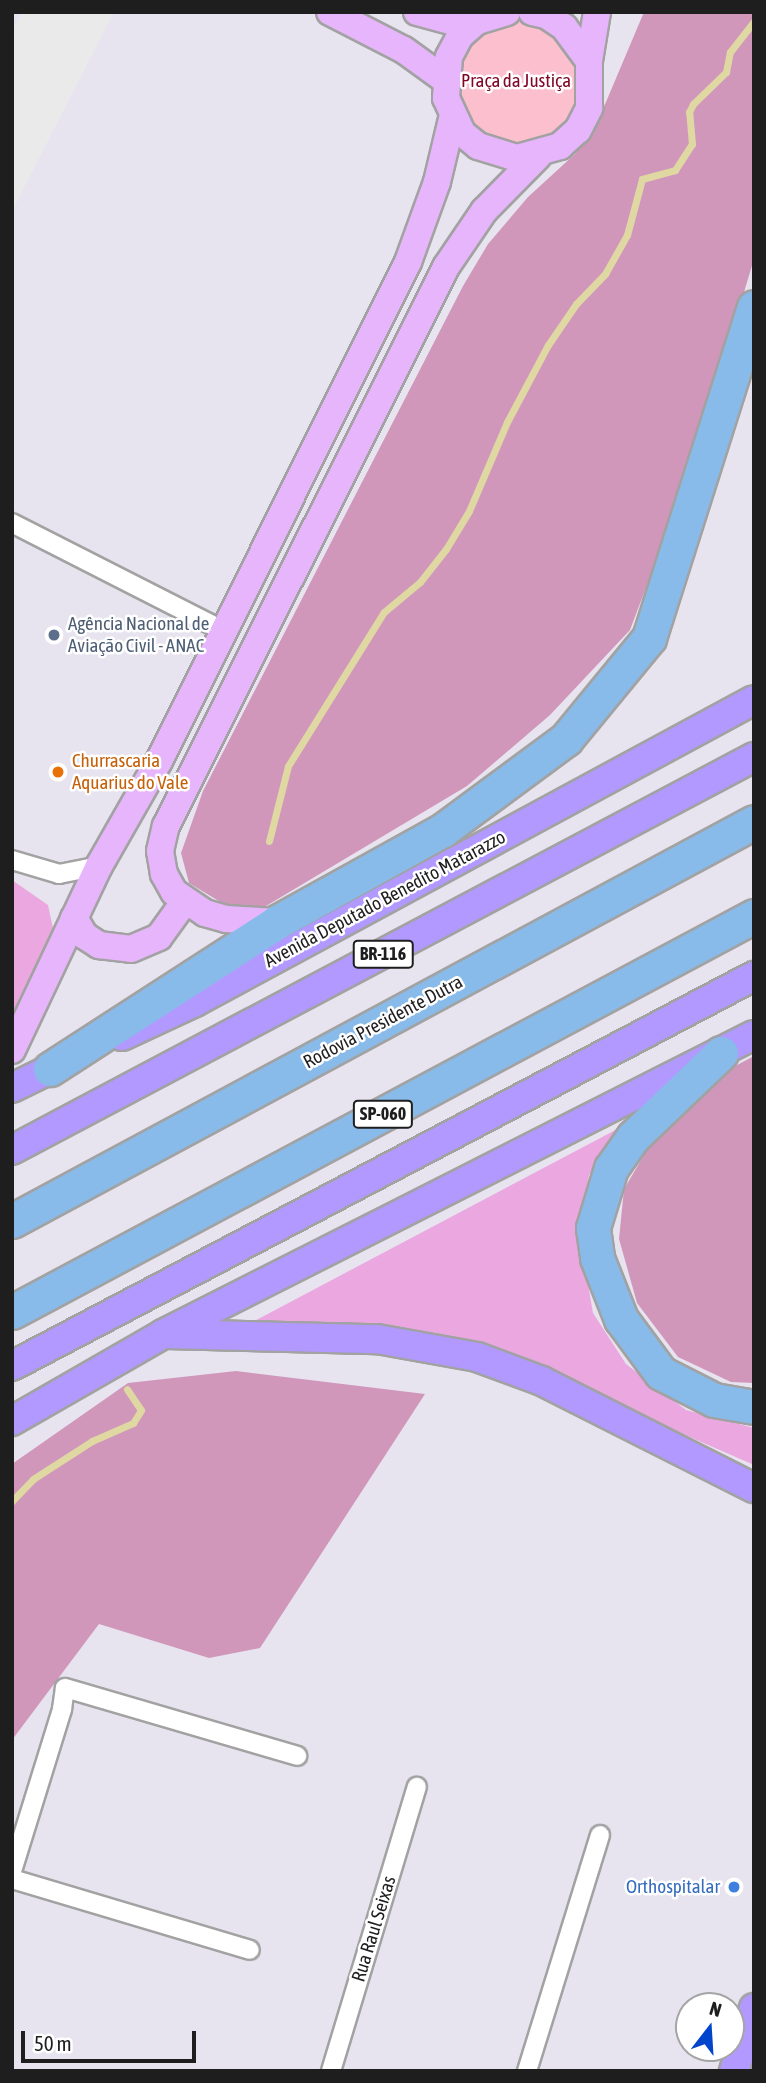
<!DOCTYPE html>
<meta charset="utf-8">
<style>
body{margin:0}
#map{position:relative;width:766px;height:2083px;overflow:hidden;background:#e7e4ef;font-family:"Asap Condensed",sans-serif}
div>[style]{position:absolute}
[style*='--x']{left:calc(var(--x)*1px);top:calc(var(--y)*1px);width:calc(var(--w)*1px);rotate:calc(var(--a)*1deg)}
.grass>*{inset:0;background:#eba8e0}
.forest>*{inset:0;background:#d097bb}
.park>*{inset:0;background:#fbbfce}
.parking>*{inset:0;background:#eaeaea}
.stream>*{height:7px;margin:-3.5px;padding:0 3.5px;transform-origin:3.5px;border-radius:3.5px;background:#dfd8a2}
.roads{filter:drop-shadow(2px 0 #a2a2a2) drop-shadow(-2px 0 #a2a2a2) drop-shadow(0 2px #a2a2a2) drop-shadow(0 -2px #a2a2a2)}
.street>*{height:18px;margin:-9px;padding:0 9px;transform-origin:9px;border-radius:9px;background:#fff}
.secondary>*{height:26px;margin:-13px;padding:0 13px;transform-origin:13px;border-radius:13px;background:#e7b5fb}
.primary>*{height:28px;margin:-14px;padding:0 14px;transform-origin:14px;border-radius:14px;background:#b199ff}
.highway>*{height:33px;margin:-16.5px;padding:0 16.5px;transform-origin:16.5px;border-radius:16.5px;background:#88bbe9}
.dots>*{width:19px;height:19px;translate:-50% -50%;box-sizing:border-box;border:4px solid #fff;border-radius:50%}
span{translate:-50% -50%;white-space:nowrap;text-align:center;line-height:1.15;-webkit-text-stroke:5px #fff;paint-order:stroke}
.shield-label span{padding:2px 5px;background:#fff;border:2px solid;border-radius:5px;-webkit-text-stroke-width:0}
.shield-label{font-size:18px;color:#1e1e1e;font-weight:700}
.park-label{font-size:19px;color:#800826}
.service-label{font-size:19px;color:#4e5e75}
.left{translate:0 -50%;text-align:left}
.food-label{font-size:19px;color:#c56008}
.street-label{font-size:19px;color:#1e1e1e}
.shop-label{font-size:19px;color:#366cbe}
.right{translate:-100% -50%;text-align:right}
.frame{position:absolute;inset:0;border:14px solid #1e1e1e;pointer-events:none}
.north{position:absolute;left:675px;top:1992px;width:70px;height:70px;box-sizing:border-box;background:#fff;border:2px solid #a5a5a5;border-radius:50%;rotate:17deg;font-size:19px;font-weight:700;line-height:28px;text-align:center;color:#1e1e1e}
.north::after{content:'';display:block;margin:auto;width:24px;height:32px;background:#0045cc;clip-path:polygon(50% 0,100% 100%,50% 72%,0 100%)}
.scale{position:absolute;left:21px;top:2031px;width:175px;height:32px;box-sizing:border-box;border:4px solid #1e1e1e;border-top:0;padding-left:9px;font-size:21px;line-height:24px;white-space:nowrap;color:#1e1e1e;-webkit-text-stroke:5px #fff;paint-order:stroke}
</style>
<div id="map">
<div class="grass">
<div style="clip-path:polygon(12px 880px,48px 905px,54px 933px,12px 1024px)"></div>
<div style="clip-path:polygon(623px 1126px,589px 1175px,579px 1232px,593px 1313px,626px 1364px,686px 1410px,754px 1428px,754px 1465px,479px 1345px,243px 1327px)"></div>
</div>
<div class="forest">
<div style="clip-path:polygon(644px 12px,754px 12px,754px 259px,690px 471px,630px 630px,550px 715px,467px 786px,256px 912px,232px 909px,189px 883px,181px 853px,203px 791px,463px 286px,488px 244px,528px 197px,575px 154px,595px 128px)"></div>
<div style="clip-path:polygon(754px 1056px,754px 1383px,731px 1382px,678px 1357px,637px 1303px,619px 1239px,624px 1189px,650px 1145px,722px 1073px)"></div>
<div style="clip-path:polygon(236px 1371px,425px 1394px,260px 1648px,209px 1658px,99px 1624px,12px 1740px,12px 1464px,128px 1383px)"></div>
</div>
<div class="park">
<div style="clip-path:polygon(522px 15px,561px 30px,585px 84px,570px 123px,536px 150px,490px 142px,458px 112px,455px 56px,480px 25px)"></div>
</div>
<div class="parking">
<div style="clip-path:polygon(22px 12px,114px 12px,12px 211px,12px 31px)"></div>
</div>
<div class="stream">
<div style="--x:269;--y:841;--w:77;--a:-75.8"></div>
<div style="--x:288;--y:766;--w:181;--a:-58.1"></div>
<div style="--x:384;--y:612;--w:47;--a:-39.8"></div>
<div style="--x:420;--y:582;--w:42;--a:-51.8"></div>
<div style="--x:446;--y:549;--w:44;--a:-58.8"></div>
<div style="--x:469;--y:511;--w:97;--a:-66.9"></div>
<div style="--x:507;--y:422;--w:87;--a:-62"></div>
<div style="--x:548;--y:345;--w:50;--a:-55.7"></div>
<div style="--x:576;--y:304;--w:42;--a:-46"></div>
<div style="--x:605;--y:274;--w:45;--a:-60.6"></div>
<div style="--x:627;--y:235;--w:58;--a:-75"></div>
<div style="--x:642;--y:179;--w:34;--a:-15"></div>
<div style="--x:675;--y:170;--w:31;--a:-57"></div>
<div style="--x:692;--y:144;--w:32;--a:-95"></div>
<div style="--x:689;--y:112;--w:9;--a:-63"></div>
<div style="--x:693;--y:104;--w:46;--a:-44.1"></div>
<div style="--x:726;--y:72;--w:20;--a:-79"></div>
<div style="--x:730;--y:52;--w:39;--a:-52"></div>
<div style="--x:12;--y:1501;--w:30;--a:-46"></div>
<div style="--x:33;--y:1479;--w:70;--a:-32.8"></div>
<div style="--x:92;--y:1441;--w:45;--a:-23.7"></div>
<div style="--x:133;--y:1423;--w:15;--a:-58"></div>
<div style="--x:141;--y:1410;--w:25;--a:-124"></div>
</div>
<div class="roads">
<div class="street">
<div style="--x:12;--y:523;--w:238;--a:27"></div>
<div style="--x:12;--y:860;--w:49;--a:16.6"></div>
<div style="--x:59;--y:874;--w:41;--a:-11.3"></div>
<div style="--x:12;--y:1871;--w:170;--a:-72.8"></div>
<div style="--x:62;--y:1709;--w:21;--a:-82"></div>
<div style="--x:65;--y:1688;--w:242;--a:16.3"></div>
<div style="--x:12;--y:1879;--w:248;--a:16.6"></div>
<div style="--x:331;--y:2071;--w:297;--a:-73.2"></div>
<div style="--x:527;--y:2071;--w:247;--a:-72.8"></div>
</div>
<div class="secondary">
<div style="--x:330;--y:12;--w:83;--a:27.2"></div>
<div style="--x:404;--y:50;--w:49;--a:35.9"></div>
<div style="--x:417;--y:12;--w:38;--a:15"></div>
<div style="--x:454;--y:22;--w:23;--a:-2"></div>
<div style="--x:507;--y:12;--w:31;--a:163"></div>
<div style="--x:477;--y:21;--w:23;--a:139"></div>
<div style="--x:460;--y:36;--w:24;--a:118"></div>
<div style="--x:449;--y:57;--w:41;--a:94.2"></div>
<div style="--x:446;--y:98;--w:38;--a:65"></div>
<div style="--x:462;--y:133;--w:21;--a:39"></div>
<div style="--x:478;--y:146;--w:41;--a:17.1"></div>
<div style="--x:517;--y:158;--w:45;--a:-15.6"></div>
<div style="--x:560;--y:146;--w:24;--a:-42"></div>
<div style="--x:578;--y:130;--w:25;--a:-63"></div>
<div style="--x:589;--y:108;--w:47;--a:-90"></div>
<div style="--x:589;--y:61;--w:50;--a:-80.7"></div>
<div style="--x:532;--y:12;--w:14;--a:12"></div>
<div style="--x:546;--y:15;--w:22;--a:34"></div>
<div style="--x:564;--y:27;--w:42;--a:53.7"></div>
<div style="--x:74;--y:918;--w:21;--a:59"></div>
<div style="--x:85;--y:936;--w:17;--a:33"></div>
<div style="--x:99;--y:945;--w:32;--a:7"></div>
<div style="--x:131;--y:949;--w:30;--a:-23"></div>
<div style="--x:159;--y:937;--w:44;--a:-54.2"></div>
<div style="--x:277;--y:922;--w:51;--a:-176.6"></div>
<div style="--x:226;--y:919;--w:22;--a:-164"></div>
<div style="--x:205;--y:913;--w:37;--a:-146"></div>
<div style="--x:174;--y:892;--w:21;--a:-119"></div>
<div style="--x:164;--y:874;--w:23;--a:-100"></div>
<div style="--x:160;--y:851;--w:26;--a:-77"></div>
<div style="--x:166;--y:826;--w:625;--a:-63.39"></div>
<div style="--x:446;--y:267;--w:68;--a:-55.8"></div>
<div style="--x:484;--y:211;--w:77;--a:-45.5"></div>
<div style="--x:12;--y:1050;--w:204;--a:-64.7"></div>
<div style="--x:99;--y:866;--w:121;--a:-60.3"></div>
<div style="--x:159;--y:761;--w:558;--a:-63.48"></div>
<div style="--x:408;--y:262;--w:85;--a:-70.1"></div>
<div style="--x:437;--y:182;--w:69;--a:-76.6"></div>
</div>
<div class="primary">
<div style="--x:122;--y:1036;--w:81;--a:-25"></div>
<div style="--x:195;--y:1002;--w:635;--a:-28.38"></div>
<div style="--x:12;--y:1088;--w:64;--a:-26.2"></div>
<div style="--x:12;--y:1150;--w:840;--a:-27.91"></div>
<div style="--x:166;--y:1334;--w:211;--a:1.4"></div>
<div style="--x:377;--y:1339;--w:102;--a:10.2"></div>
<div style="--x:477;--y:1357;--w:69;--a:20.3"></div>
<div style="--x:542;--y:1381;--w:237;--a:26.8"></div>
<div style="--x:12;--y:1366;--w:838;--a:-27.73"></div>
<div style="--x:12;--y:1421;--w:174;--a:-29.9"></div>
<div style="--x:163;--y:1334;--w:662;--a:-26.84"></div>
<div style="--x:734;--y:2071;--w:66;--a:-72.4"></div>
</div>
<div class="highway">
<div style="--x:721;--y:1053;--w:122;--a:136.3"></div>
<div style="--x:633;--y:1137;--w:38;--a:125"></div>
<div style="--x:611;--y:1168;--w:63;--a:106.7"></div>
<div style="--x:593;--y:1228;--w:30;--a:82"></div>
<div style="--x:597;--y:1258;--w:66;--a:68.5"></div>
<div style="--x:621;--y:1319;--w:67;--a:53.5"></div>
<div style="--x:661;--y:1373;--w:59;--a:27"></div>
<div style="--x:714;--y:1400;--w:41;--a:9.9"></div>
<div style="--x:50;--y:1069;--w:270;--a:-32.9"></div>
<div style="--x:277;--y:922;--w:190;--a:-29"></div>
<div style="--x:443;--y:830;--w:153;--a:-36.5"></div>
<div style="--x:566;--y:739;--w:131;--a:-50.6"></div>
<div style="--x:649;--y:638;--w:347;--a:-72.4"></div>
<div style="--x:12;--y:1221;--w:842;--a:-28.27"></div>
<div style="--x:12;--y:1312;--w:841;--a:-28.09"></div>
</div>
</div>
<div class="dots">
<div style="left:54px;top:635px;background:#5c6f8a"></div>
<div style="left:58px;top:772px;background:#e8710a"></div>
<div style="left:734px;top:1887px;background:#3f7fe0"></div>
</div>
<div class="shield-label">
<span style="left:383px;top:954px">BR-116</span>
<span style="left:383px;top:1114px">SP-060</span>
</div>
<div class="park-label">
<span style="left:516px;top:81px">Praça da Justiça</span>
</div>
<div class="service-label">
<span class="left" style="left:68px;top:635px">Agência Nacional de<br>Aviação Civil - ANAC</span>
</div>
<div class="food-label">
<span class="left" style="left:72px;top:772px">Churrascaria<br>Aquarius do Vale</span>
</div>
<div class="street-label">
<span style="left:385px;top:899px;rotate:-28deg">Avenida Deputado Benedito Matarazzo</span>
<span style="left:383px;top:1022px;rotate:-28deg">Rodovia Presidente Dutra</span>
<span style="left:374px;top:1929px;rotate:-73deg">Rua Raul Seixas</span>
</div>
<div class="shop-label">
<span class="right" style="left:720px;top:1887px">Orthospitalar</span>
</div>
<div class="frame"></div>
<div class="north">N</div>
<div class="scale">50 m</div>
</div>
